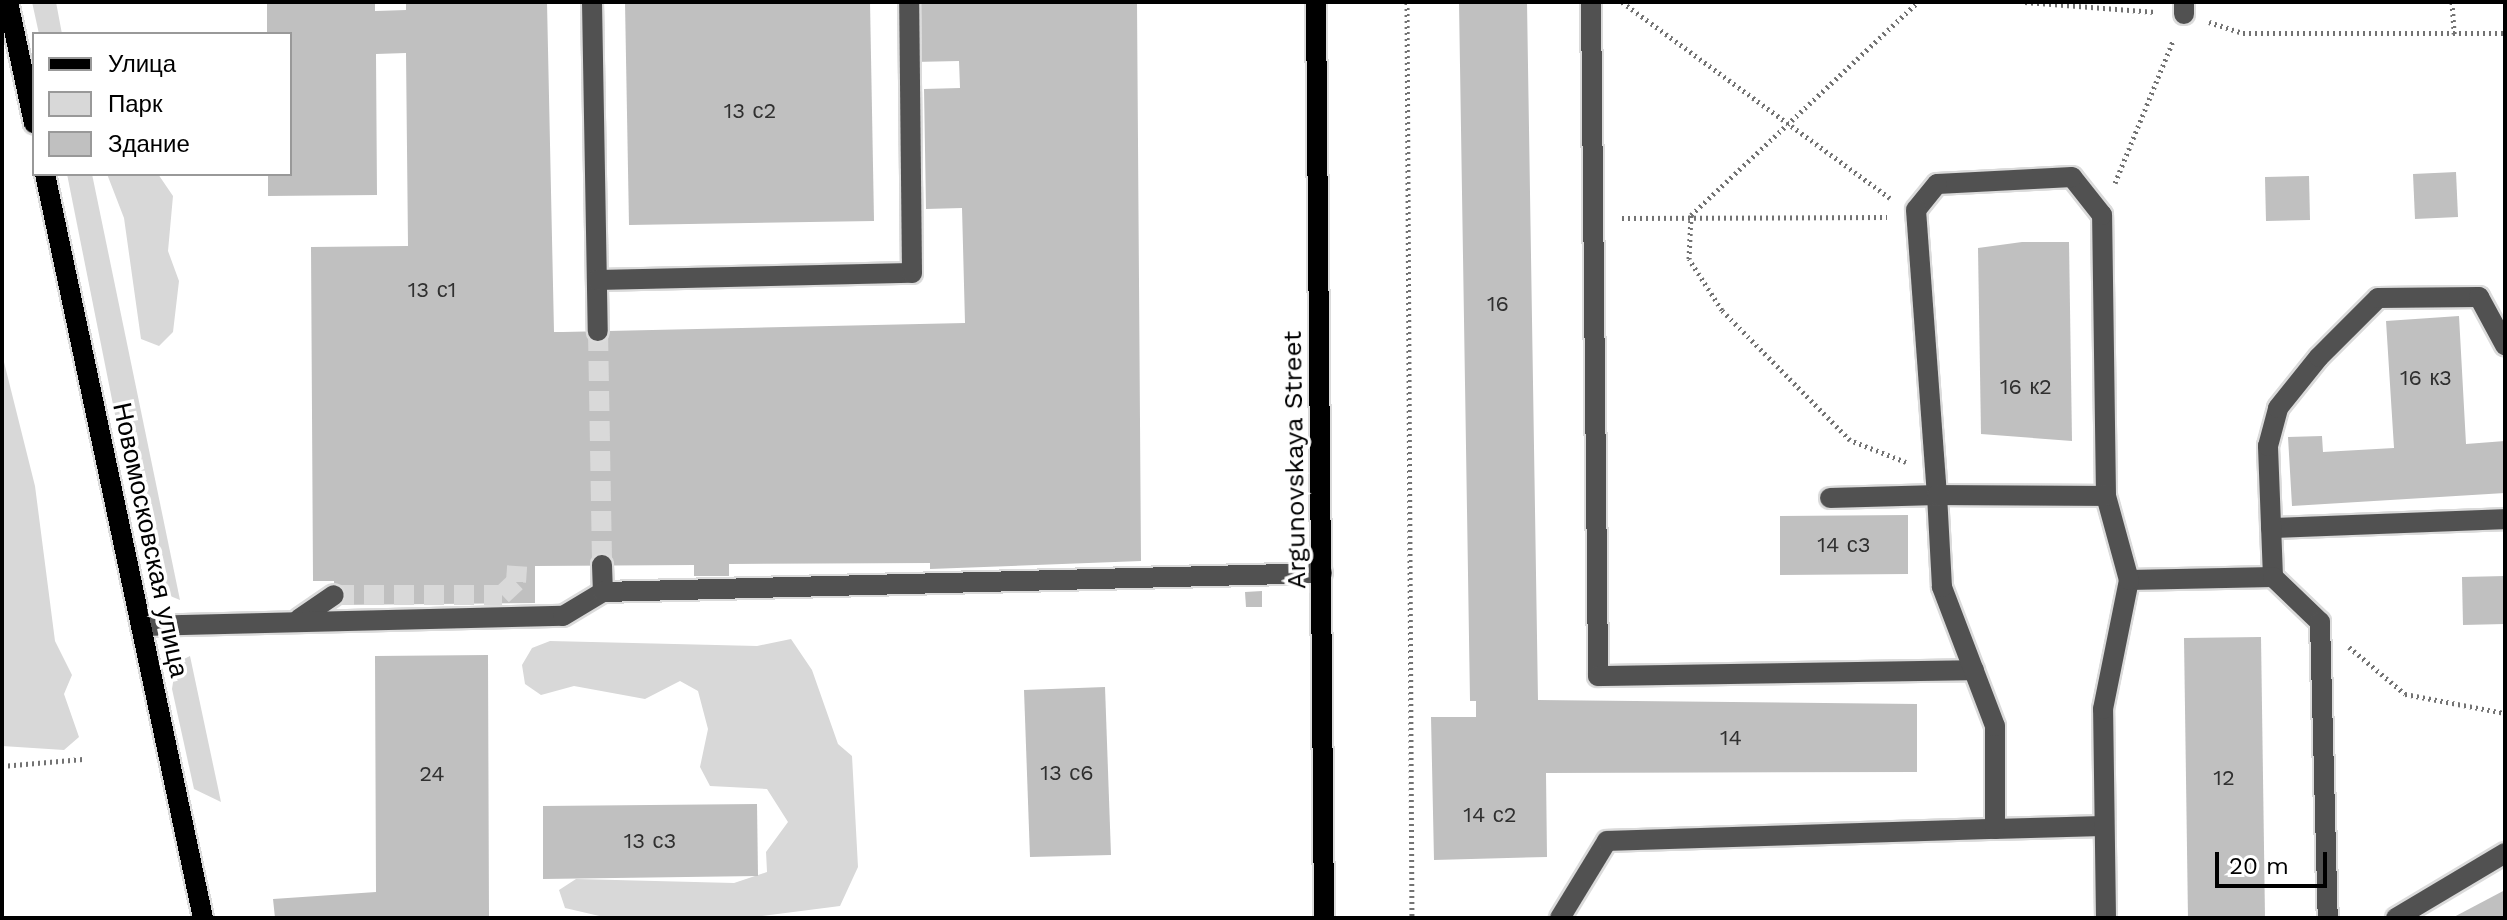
<!DOCTYPE html>
<meta charset="utf-8">
<style>
body{margin:0}
#map{position:relative;width:2507px;height:920px;overflow:hidden;background:#fff;font-family:"Work Sans",sans-serif}
div>[style]{position:absolute}
[style*='--x']{left:calc(var(--x)*1px);top:calc(var(--y)*1px);width:calc(var(--w)*1px);rotate:calc(var(--a)*1deg)}
.green>*{inset:0;background:#d8d8d8}
.building>*{inset:0;background:#c0c0c0}
.minor-tunnel>*{height:20px;margin-top:-10px;transform-origin:0;background:repeating-linear-gradient(90deg,#d9d9d9 0 20px,transparent 0 30px)}
.path>*{height:5px;margin-top:-2.5px;transform-origin:0;background:repeating-linear-gradient(90deg,#737373 0 2px,transparent 0 6px)}
.roads{filter:drop-shadow(2px 0 #dbdbdb) drop-shadow(-2px 0 #dbdbdb) drop-shadow(0 2px #dbdbdb) drop-shadow(0 -2px #dbdbdb)}
.minor>*{height:20px;margin:-10px;padding:0 10px;transform-origin:10px;border-radius:10px;background:#515151}
.major>*{height:20px;margin:-10px;padding:0 10px;transform-origin:10px;border-radius:10px;background:#000}
span{translate:-50% -50%;white-space:nowrap;text-align:center;line-height:1.15;-webkit-text-stroke:7px #fff;paint-order:stroke}
.number-label{font-size:22px;color:#303030}
.number-label span{-webkit-text-stroke-width:0}
.street-label{font-size:26px;color:#000}
.frame{position:absolute;inset:0;border:4px solid #000;pointer-events:none}
.legend{position:absolute;left:32px;top:32px;width:260px;height:144px;box-sizing:border-box;background:#fff;border:2px solid #999;margin:0;padding:10px 14px;list-style:none;font-size:24px;color:#000}
.legend li{display:flex;align-items:center;gap:16px;height:40px}
.legend b{width:40px;border:2px solid #999}
.scale{position:absolute;left:2215px;top:852px;width:112px;height:36px;box-sizing:border-box;border:4px solid #000;border-top:0;padding-left:10px;font-size:24px;line-height:28px;white-space:nowrap;color:#000;-webkit-text-stroke:6px #fff;paint-order:stroke}
</style>
<div id="map">
<div class="green">
<div style="clip-path:polygon(32px 2px,56px 2px,62px 34px,39px 34px)"></div>
<div style="clip-path:polygon(67px 174px,92px 174px,180px 600px,153px 589px,147px 575px)"></div>
<div style="clip-path:polygon(107px 174px,158px 174px,173px 196px,168px 251px,179px 281px,173px 332px,159px 346px,141px 339px,124px 218px)"></div>
<div style="clip-path:polygon(2px 354px,35px 486px,55px 641px,72px 675px,64px 694px,79px 737px,64px 750px,2px 746px)"></div>
<div style="clip-path:polygon(791px 639px,812px 670px,838px 744px,852px 756px,858px 867px,840px 906px,746px 918px,608px 918px,565px 908px,559px 890px,576px 879px,734px 883px,767px 872px,766px 852px,788px 822px,767px 789px,710px 786px,700px 767px,708px 729px,698px 691px,680px 681px,645px 699px,574px 686px,541px 695px,525px 684px,522px 665px,532px 648px,550px 641px,757px 646px)"></div>
<div style="clip-path:polygon(190px 656px,221px 802px,194px 789px,172px 689px,176px 663px)"></div>
</div>
<div class="building">
<div style="clip-path:polygon(267px 2px,375px 2px,375px 11px,406px 10px,406px 2px,547px 2px,554px 332px,563px 332px,965px 323px,962px 208px,926px 209px,924px 89px,960px 88px,959px 61px,914px 62px,912px 2px,1137px 2px,1141px 561px,930px 569px,930px 563px,729px 564px,729px 576px,694px 576px,694px 565px,535px 566px,535px 603px,335px 605px,334px 581px,313px 581px,311px 247px,408px 246px,406px 53px,376px 54px,377px 195px,268px 196px,268px 174px,290px 174px,290px 34px,267px 34px)"></div>
<div style="clip-path:polygon(625px 2px,870px 2px,874px 221px,629px 225px)"></div>
<div style="clip-path:polygon(1459px 2px,1527px 2px,1538px 700px,1917px 704px,1917px 772px,1546px 773px,1547px 857px,1434px 860px,1431px 717px,1476px 717px,1476px 701px,1470px 701px)"></div>
<div style="clip-path:polygon(2456px 172px,2458px 217px,2415px 219px,2413px 174px)"></div>
<div style="clip-path:polygon(2309px 176px,2310px 220px,2266px 221px,2265px 177px)"></div>
<div style="clip-path:polygon(2022px 242px,2069px 242px,2072px 441px,1981px 434px,1978px 248px)"></div>
<div style="clip-path:polygon(2459px 316px,2466px 444px,2505px 441px,2505px 493px,2292px 506px,2288px 437px,2322px 436px,2323px 452px,2394px 448px,2386px 321px)"></div>
<div style="clip-path:polygon(1908px 515px,1908px 574px,1780px 575px,1780px 516px)"></div>
<div style="clip-path:polygon(2505px 576px,2505px 624px,2463px 625px,2462px 577px)"></div>
<div style="clip-path:polygon(1262px 591px,1262px 607px,1246px 607px,1245px 592px)"></div>
<div style="clip-path:polygon(2261px 637px,2265px 918px,2188px 918px,2184px 638px)"></div>
<div style="clip-path:polygon(488px 655px,489px 918px,275px 918px,273px 899px,376px 892px,375px 656px)"></div>
<div style="clip-path:polygon(1105px 687px,1111px 855px,1030px 857px,1024px 690px)"></div>
<div style="clip-path:polygon(757px 804px,758px 876px,543px 879px,543px 806px)"></div>
<div style="clip-path:polygon(2505px 890px,2505px 918px,2452px 918px)"></div>
</div>
<div class="minor-tunnel">
<div style="--x:598;--y:331;--w:234;--a:89"></div>
<div style="--x:334;--y:595;--w:168;--a:0"></div>
<div style="--x:502;--y:595;--w:19;--a:-43"></div>
<div style="--x:516;--y:582;--w:16;--a:-86"></div>
</div>
<div class="path">
<div style="--x:1407;--y:2;--w:916;--a:89.69"></div>
<div style="--x:1622;--y:2;--w:332;--a:36.2"></div>
<div style="--x:2025;--y:2;--w:131;--a:4.4"></div>
<div style="--x:2452;--y:2;--w:32;--a:86"></div>
<div style="--x:2209;--y:22;--w:36;--a:18"></div>
<div style="--x:2243;--y:33;--w:262;--a:0"></div>
<div style="--x:2115;--y:183;--w:153;--a:-67.8"></div>
<div style="--x:1622;--y:218;--w:265;--a:-0.2"></div>
<div style="--x:1906;--y:462;--w:60;--a:-158.6"></div>
<div style="--x:1850;--y:440;--w:182;--a:-134.6"></div>
<div style="--x:1722;--y:310;--w:61;--a:-122.9"></div>
<div style="--x:1689;--y:259;--w:44;--a:-87.4"></div>
<div style="--x:1691;--y:215;--w:311;--a:-43.2"></div>
<div style="--x:2349;--y:647;--w:73;--a:40"></div>
<div style="--x:2405;--y:694;--w:102;--a:10.8"></div>
<div style="--x:2;--y:766;--w:81;--a:-4.9"></div>
</div>
<div class="roads">
<div class="minor">
<div style="--x:592;--y:2;--w:329;--a:89"></div>
<div style="--x:1591;--y:2;--w:674;--a:89.4"></div>
<div style="--x:1598;--y:676;--w:376;--a:-0.9"></div>
<div style="--x:2184;--y:2;--w:12;--a:90"></div>
<div style="--x:597;--y:280;--w:315;--a:-1.3"></div>
<div style="--x:912;--y:273;--w:271;--a:-90.6"></div>
<div style="--x:2271;--y:528;--w:234;--a:-2.2"></div>
<div style="--x:602;--y:565;--w:27;--a:88"></div>
<div style="--x:2273;--y:577;--w:131;--a:-92.2"></div>
<div style="--x:2268;--y:446;--w:39;--a:-75"></div>
<div style="--x:2278;--y:408;--w:65;--a:-51.2"></div>
<div style="--x:2319;--y:357;--w:83;--a:-45"></div>
<div style="--x:2378;--y:298;--w:101;--a:-0.6"></div>
<div style="--x:2479;--y:297;--w:55;--a:61.6"></div>
<div style="--x:2129;--y:580;--w:144;--a:-1.2"></div>
<div style="--x:2273;--y:577;--w:65;--a:43.8"></div>
<div style="--x:2320;--y:622;--w:296;--a:88.5"></div>
<div style="--x:299;--y:619;--w:42;--a:-34.4"></div>
<div style="--x:142;--y:626;--w:421;--a:-1.4"></div>
<div style="--x:563;--y:616;--w:47;--a:-31"></div>
<div style="--x:603;--y:592;--w:719;--a:-1.51"></div>
<div style="--x:1995;--y:829;--w:107;--a:-1.6"></div>
<div style="--x:1560;--y:918;--w:90;--a:-58.6"></div>
<div style="--x:1607;--y:841;--w:388;--a:-1.8"></div>
<div style="--x:1995;--y:829;--w:103;--a:-90"></div>
<div style="--x:1995;--y:726;--w:149;--a:-110.9"></div>
<div style="--x:1942;--y:587;--w:92;--a:-93.1"></div>
<div style="--x:1937;--y:495;--w:107;--a:178.4"></div>
<div style="--x:2106;--y:918;--w:209;--a:-90.8"></div>
<div style="--x:2103;--y:709;--w:132;--a:-78.6"></div>
<div style="--x:2129;--y:580;--w:87;--a:-105.3"></div>
<div style="--x:2106;--y:496;--w:281;--a:-90.8"></div>
<div style="--x:2102;--y:215;--w:48;--a:-128.3"></div>
<div style="--x:2072;--y:177;--w:135;--a:177"></div>
<div style="--x:1937;--y:184;--w:33;--a:129"></div>
<div style="--x:1916;--y:210;--w:286;--a:85.8"></div>
<div style="--x:1937;--y:495;--w:169;--a:0.3"></div>
<div style="--x:2396;--y:918;--w:127;--a:-30.8"></div>
</div>
<div class="major">
<div style="--x:8;--y:2;--w:124;--a:77.9"></div>
<div style="--x:1316;--y:2;--w:916;--a:89.5"></div>
<div style="--x:45;--y:174;--w:761;--a:78.01"></div>
</div>
</div>
<div class="number-label">
<span style="left:750px;top:111px">13 с2</span>
<span style="left:432px;top:290px">13 с1</span>
<span style="left:1498px;top:304px">16</span>
<span style="left:2426px;top:378px">16 к3</span>
<span style="left:2026px;top:387px">16 к2</span>
<span style="left:1844px;top:545px">14 с3</span>
<span style="left:1731px;top:738px">14</span>
<span style="left:1067px;top:773px">13 с6</span>
<span style="left:432px;top:774px">24</span>
<span style="left:2224px;top:778px">12</span>
<span style="left:1490px;top:815px">14 с2</span>
<span style="left:650px;top:841px">13 с3</span>
</div>
<div class="street-label">
<span style="left:1295px;top:460px;rotate:-91deg">Argunovskaya Street</span>
<span style="left:150px;top:540px;rotate:78deg">Новомосковская улица</span>
</div>
<div class="frame"></div>
<ul class="legend">
<li><b style="height:10px;background:#000"></b>Улица</li>
<li><b style="height:22px;background:#d8d8d8"></b>Парк</li>
<li><b style="height:22px;background:#c0c0c0"></b>Здание</li>
</ul>
<div class="scale">20 m</div>
</div>
